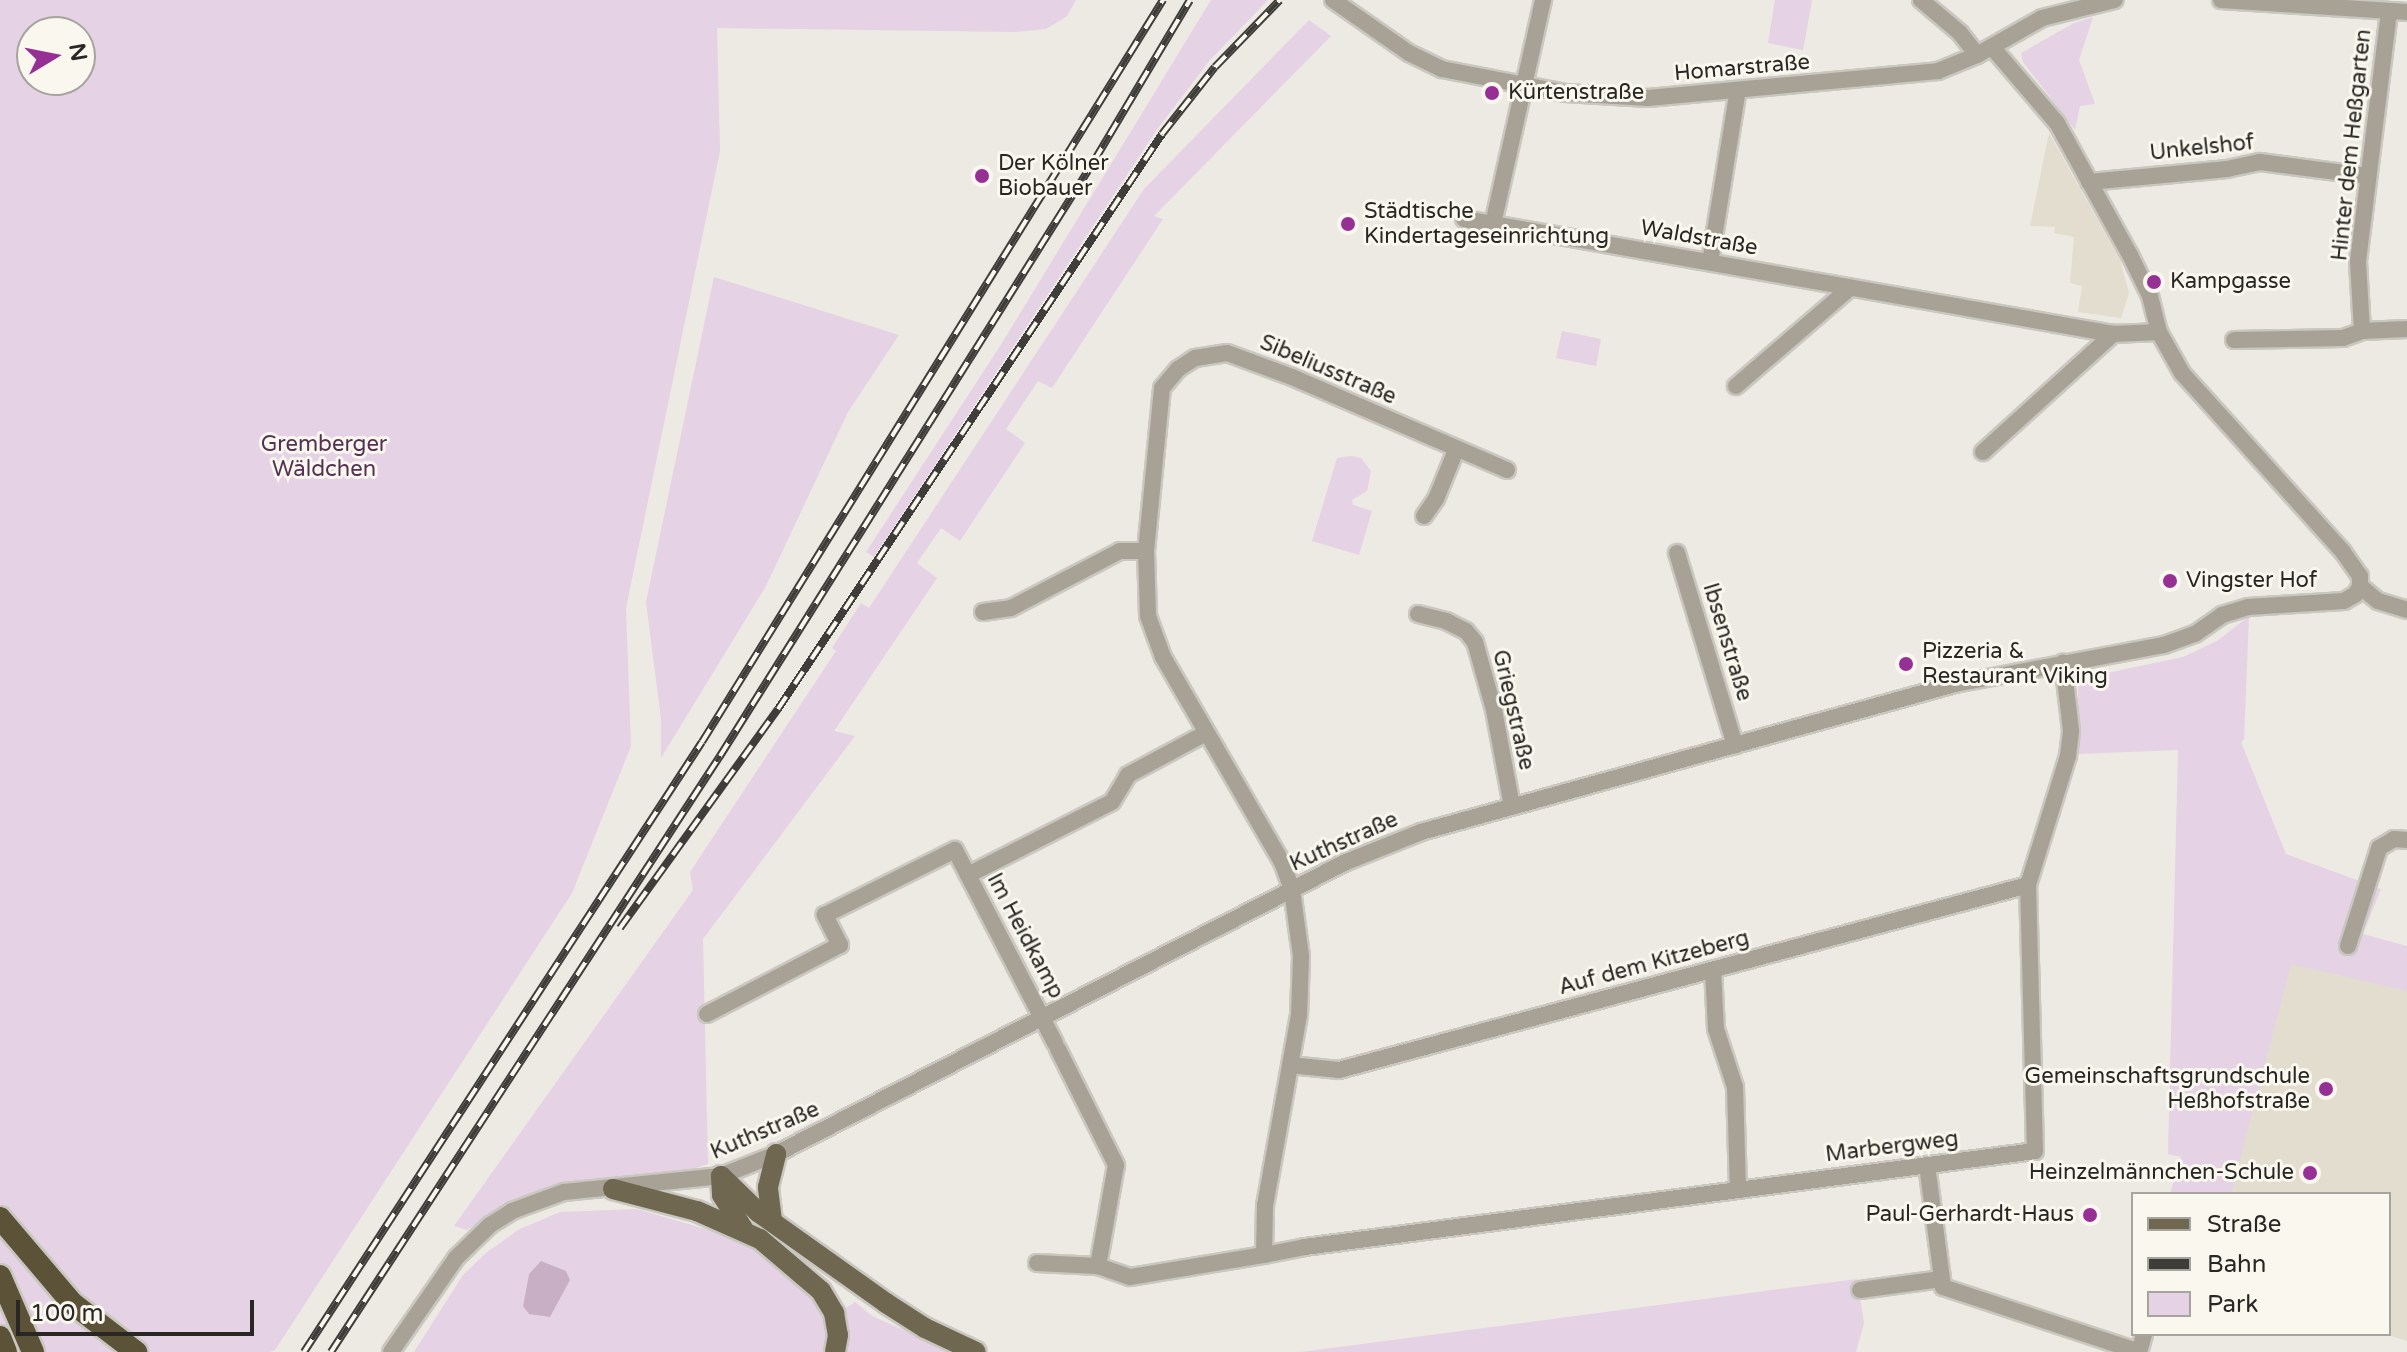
<!DOCTYPE html>
<meta charset="utf-8">
<style>
body{margin:0}
#map{position:relative;width:2407px;height:1352px;overflow:hidden;background:#eceae2;font-family:"Varela Round",sans-serif}
div>[style]{position:absolute}
[style*='--x']{left:calc(var(--x)*1px);top:calc(var(--y)*1px);width:calc(var(--w)*1px);rotate:calc(var(--a)*1deg)}
.built>*{inset:0;background:#e2ddce}
.green>*{inset:0;background:#e6d2e5}
.water>*{inset:0;background:#c8afc6}
.roads{filter:drop-shadow(2px 0 #c9c7c0) drop-shadow(-2px 0 #c9c7c0) drop-shadow(0 2px #c9c7c0) drop-shadow(0 -2px #c9c7c0)}
.minor>*{height:16px;margin:-8px;padding:0 8px;transform-origin:8px;border-radius:8px;background:#a7a295}
.major>*{height:20px;margin:-10px;padding:0 10px;transform-origin:10px;border-radius:10px;background:#6f6750}
.highway>*{height:22px;margin:-11px;padding:0 11px;transform-origin:11px;border-radius:11px;background:#5b5237}
.rail>*{height:8px;margin-top:-4px;transform-origin:0;background:repeating-linear-gradient(90deg,#faf7ef 0 15px,#3e3d3a 0 30px);box-sizing:border-box;border-block:2px solid #3e3d3a}
.dots>*{width:22px;height:22px;translate:-50% -50%;box-sizing:border-box;border:4px solid #faf7ef;border-radius:50%}
span{translate:-50% -50%;white-space:nowrap;text-align:center;line-height:1.15;-webkit-text-stroke:6px #faf7ef;paint-order:stroke}
.street-label{font-size:22px;color:#282724}
.poi-label{font-size:22px;color:#282724}
.left{translate:0 -50%;text-align:left}
.right{translate:-100% -50%;text-align:right}
.park-label{font-size:22px;color:#543153}
.legend{position:absolute;left:2131px;top:1192px;width:260px;height:144px;box-sizing:border-box;background:#faf7ef;border:2px solid #a6a49e;margin:0;padding:10px 14px;list-style:none;font-size:24px;color:#282724}
.legend li{display:flex;align-items:center;gap:16px;height:40px}
.legend b{width:40px;border:2px solid #a6a49e}
.north{position:absolute;left:16px;top:16px;width:80px;height:80px;box-sizing:border-box;background:#faf7ef;border:2px solid #a6a49e;border-radius:50%;rotate:80deg;font-size:22px;font-weight:700;line-height:32px;text-align:center;color:#282724}
.north::after{content:'';display:block;margin:auto;width:28px;height:36px;background:#963095;clip-path:polygon(50% 0,100% 100%,50% 72%,0 100%)}
.scale{position:absolute;left:16px;top:1300px;width:238px;height:36px;box-sizing:border-box;border:4px solid #282724;border-top:0;padding-left:10px;font-size:24px;line-height:28px;white-space:nowrap;color:#282724;-webkit-text-stroke:6px #faf7ef;paint-order:stroke}
</style>
<div id="map">
<div class="built">
<div style="clip-path:polygon(2049px 133px,2120px 260px,2129px 293px,2121px 318px,2078px 312px,2082px 286px,2070px 283px,2074px 237px,2054px 233px,2055px 227px,2030px 226px)"></div>
<div style="clip-path:polygon(2270px 896px,2407px 970px,2407px 1341px,2385px 1334px,2389px 1334px,2389px 1194px,2198px 1194px)"></div>
</div>
<div class="green">
<div style="clip-path:polygon(evenodd,0 0,1076px 0,1067px 16px,1046px 29px,1015px 32px,717px 28px,720px 151px,626px 608px,631px 746px,572px 893px,275px 1350px,270px 1352px,0 1352px,0 0,32px 32px,80px 32px,80px 80px,32px 80px,32px 32px)"></div>
<div style="clip-path:polygon(1211px 0,1268px 0,1210px 60px,1158px 128px,874px 557px,866px 552px,1002px 343px)"></div>
<div style="clip-path:polygon(1775px 0,1812px 0,1803px 50px,1768px 43px)"></div>
<div style="clip-path:polygon(2093px 17px,2079px 60px,2095px 104px,2080px 106px,2075px 130px,2023px 62px,2021px 53px,2074px 23px)"></div>
<div style="clip-path:polygon(1309px 20px,1331px 36px,1154px 216px,1163px 219px,1052px 388px,1038px 381px,1006px 429px,1025px 443px,960px 541px,941px 528px,917px 563px,937px 578px,834px 731px,855px 736px,703px 939px,708px 1164px,672px 1176px,566px 1182px,514px 1199px,467px 1230px,454px 1226px,693px 890px,690px 872px,836px 651px,832px 648px,861px 603px,869px 608px,1144px 189px)"></div>
<div style="clip-path:polygon(714px 277px,899px 335px,848px 412px,766px 586px,661px 758px,661px 719px,646px 602px)"></div>
<div style="clip-path:polygon(1562px 331px,1601px 339px,1596px 366px,1556px 358px)"></div>
<div style="clip-path:polygon(1351px 456px,1361px 458px,1371px 471px,1367px 491px,1352px 500px,1353px 505px,1372px 511px,1359px 555px,1312px 541px,1337px 458px)"></div>
<div style="clip-path:polygon(2249px 616px,2244px 740px,2241px 742px,2286px 854px,2381px 889px,2363px 934px,2407px 946px,2407px 991px,2291px 964px,2231px 1194px,2170px 1194px,2181px 1157px,2168px 1154px,2178px 750px,2079px 754px,2078px 687px,2088px 677px,2183px 657px,2217px 641px)"></div>
<div style="clip-path:polygon(evenodd,637px 1209px,740px 1239px,793px 1275px,817px 1299px,828px 1320px,829px 1352px,414px 1352px,463px 1275px,487px 1252px,520px 1229px,560px 1212px,637px 1209px,529px 1274px,544px 1317px,523px 1306px,529px 1274px)"></div>
<div style="clip-path:polygon(1857px 1279px,1864px 1323px,1856px 1352px,1301px 1352px)"></div>
<div style="clip-path:polygon(855px 1302px,872px 1316px,954px 1352px,845px 1352px,843px 1310px)"></div>
</div>
<div class="water">
<div style="clip-path:polygon(541px 1261px,566px 1271px,570px 1280px,550px 1317px,529px 1314px,523px 1306px,529px 1274px)"></div>
</div>
<div class="roads">
<div class="minor">
<div style="--x:1333;--y:0;--w:93;--a:34.9"></div>
<div style="--x:1409;--y:53;--w:37;--a:26"></div>
<div style="--x:1442;--y:69;--w:125;--a:11"></div>
<div style="--x:1565;--y:93;--w:83;--a:3.4"></div>
<div style="--x:1648;--y:98;--w:291;--a:-5.3"></div>
<div style="--x:1938;--y:71;--w:42;--a:-22.3"></div>
<div style="--x:1977;--y:55;--w:75;--a:-29.6"></div>
<div style="--x:2042;--y:18;--w:75;--a:-13.9"></div>
<div style="--x:1921;--y:0;--w:51;--a:40.2"></div>
<div style="--x:1960;--y:33;--w:28;--a:52"></div>
<div style="--x:2221;--y:0;--w:186;--a:3.7"></div>
<div style="--x:1992;--y:47;--w:100;--a:49.5"></div>
<div style="--x:2057;--y:123;--w:151;--a:61.1"></div>
<div style="--x:2130;--y:255;--w:46;--a:64"></div>
<div style="--x:2150;--y:296;--w:37;--a:76"></div>
<div style="--x:2159;--y:332;--w:47;--a:60.7"></div>
<div style="--x:2182;--y:373;--w:241;--a:48"></div>
<div style="--x:2343;--y:552;--w:29;--a:55"></div>
<div style="--x:2360;--y:576;--w:10;--a:90"></div>
<div style="--x:2089;--y:182;--w:139;--a:-5.4"></div>
<div style="--x:2227;--y:169;--w:34;--a:-12"></div>
<div style="--x:2260;--y:162;--w:109;--a:7.4"></div>
<div style="--x:1464;--y:219;--w:659;--a:10.05"></div>
<div style="--x:2113;--y:334;--w:46;--a:-2.5"></div>
<div style="--x:1493;--y:224;--w:230;--a:-77.4"></div>
<div style="--x:1710;--y:262;--w:174;--a:-80.8"></div>
<div style="--x:2362;--y:331;--w:70;--a:-93.3"></div>
<div style="--x:2358;--y:261;--w:252;--a:-82.9"></div>
<div style="--x:2234;--y:340;--w:109;--a:-1.1"></div>
<div style="--x:2343;--y:338;--w:20;--a:-20"></div>
<div style="--x:2362;--y:331;--w:45;--a:-2.5"></div>
<div style="--x:1736;--y:386;--w:150;--a:-40.7"></div>
<div style="--x:1983;--y:452;--w:176;--a:-42.2"></div>
<div style="--x:1507;--y:470;--w:234;--a:-156.6"></div>
<div style="--x:1292;--y:377;--w:69;--a:-159.7"></div>
<div style="--x:1227;--y:353;--w:32;--a:171"></div>
<div style="--x:1195;--y:358;--w:20;--a:147"></div>
<div style="--x:1178;--y:369;--w:25;--a:130"></div>
<div style="--x:1162;--y:388;--w:164;--a:95.6"></div>
<div style="--x:1146;--y:551;--w:65;--a:88.2"></div>
<div style="--x:1148;--y:616;--w:44;--a:69.9"></div>
<div style="--x:1163;--y:657;--w:237;--a:59.9"></div>
<div style="--x:1282;--y:862;--w:30;--a:70"></div>
<div style="--x:1292;--y:890;--w:67;--a:82.2"></div>
<div style="--x:1301;--y:956;--w:59;--a:91.9"></div>
<div style="--x:1299;--y:1015;--w:193;--a:100.1"></div>
<div style="--x:1265;--y:1205;--w:50;--a:91.1"></div>
<div style="--x:1264;--y:1255;--w:42;--a:-11"></div>
<div style="--x:1305;--y:1247;--w:736;--a:-7.49"></div>
<div style="--x:2035;--y:1151;--w:266;--a:-91.5"></div>
<div style="--x:2028;--y:885;--w:135;--a:-72.8"></div>
<div style="--x:2068;--y:756;--w:25;--a:-83"></div>
<div style="--x:2071;--y:731;--w:69;--a:-96.6"></div>
<div style="--x:1424;--y:516;--w:21;--a:-55"></div>
<div style="--x:1436;--y:499;--w:53;--a:-67.8"></div>
<div style="--x:1677;--y:553;--w:201;--a:73.2"></div>
<div style="--x:2360;--y:586;--w:23;--a:40"></div>
<div style="--x:2378;--y:601;--w:30;--a:17"></div>
<div style="--x:983;--y:612;--w:28;--a:-8"></div>
<div style="--x:1011;--y:608;--w:123;--a:-27.6"></div>
<div style="--x:1120;--y:551;--w:26;--a:0"></div>
<div style="--x:1418;--y:614;--w:29;--a:14"></div>
<div style="--x:1446;--y:621;--w:22;--a:27"></div>
<div style="--x:1466;--y:631;--w:14;--a:51"></div>
<div style="--x:1475;--y:642;--w:71;--a:74.4"></div>
<div style="--x:1494;--y:710;--w:98;--a:79.4"></div>
<div style="--x:968;--y:875;--w:161;--a:-26.9"></div>
<div style="--x:1112;--y:802;--w:31;--a:-59"></div>
<div style="--x:1128;--y:775;--w:86;--a:-28.3"></div>
<div style="--x:2348;--y:946;--w:103;--a:-72.4"></div>
<div style="--x:2379;--y:848;--w:17;--a:-31"></div>
<div style="--x:2394;--y:839;--w:13;--a:4"></div>
<div style="--x:1713;--y:970;--w:59;--a:87.1"></div>
<div style="--x:1716;--y:1029;--w:61;--a:71.9"></div>
<div style="--x:1735;--y:1087;--w:103;--a:88.3"></div>
<div style="--x:707;--y:1014;--w:150;--a:-27.4"></div>
<div style="--x:840;--y:945;--w:34;--a:-117"></div>
<div style="--x:825;--y:915;--w:145;--a:-26.6"></div>
<div style="--x:955;--y:850;--w:217;--a:62.6"></div>
<div style="--x:1058;--y:1049;--w:130;--a:63.4"></div>
<div style="--x:1116;--y:1165;--w:103;--a:100.1"></div>
<div style="--x:1290;--y:1065;--w:49;--a:5.8"></div>
<div style="--x:1339;--y:1070;--w:713;--a:-15.03"></div>
<div style="--x:1927;--y:1165;--w:123;--a:82.5"></div>
<div style="--x:1943;--y:1287;--w:206;--a:18.3"></div>
<div style="--x:2139;--y:1352;--w:19;--a:-74"></div>
<div style="--x:1037;--y:1263;--w:61;--a:2.8"></div>
<div style="--x:1098;--y:1266;--w:34;--a:19"></div>
<div style="--x:1130;--y:1277;--w:136;--a:-9.3"></div>
<div style="--x:1860;--y:1290;--w:82;--a:-7.7"></div>
<div style="--x:391;--y:1352;--w:114;--a:-55.3"></div>
<div style="--x:456;--y:1258;--w:47;--a:-44.1"></div>
<div style="--x:490;--y:1225;--w:26;--a:-32"></div>
<div style="--x:512;--y:1211;--w:55;--a:-20.1"></div>
<div style="--x:564;--y:1192;--w:158;--a:-5.8"></div>
<div style="--x:721;--y:1176;--w:59;--a:-21.8"></div>
<div style="--x:776;--y:1154;--w:640;--a:-27.13"></div>
<div style="--x:1346;--y:862;--w:81;--a:-21.8"></div>
<div style="--x:1421;--y:832;--w:554;--a:-15.49"></div>
<div style="--x:1955;--y:684;--w:213;--a:-10.6"></div>
<div style="--x:2164;--y:645;--w:33;--a:-20"></div>
<div style="--x:2195;--y:634;--w:33;--a:-35"></div>
<div style="--x:2222;--y:615;--w:27;--a:-17"></div>
<div style="--x:2248;--y:607;--w:96;--a:-3.6"></div>
<div style="--x:2344;--y:601;--w:14;--a:-30"></div>
<div style="--x:2356;--y:594;--w:9;--a:-63"></div>
</div>
<div class="major">
<div style="--x:721;--y:1176;--w:52;--a:44.2"></div>
<div style="--x:758;--y:1212;--w:157;--a:35.4"></div>
<div style="--x:886;--y:1303;--w:46;--a:32.7"></div>
<div style="--x:925;--y:1328;--w:56;--a:25.2"></div>
<div style="--x:721;--y:1176;--w:19;--a:87"></div>
<div style="--x:722;--y:1195;--w:40;--a:58"></div>
<div style="--x:613;--y:1189;--w:87;--a:14.7"></div>
<div style="--x:697;--y:1211;--w:69;--a:24"></div>
<div style="--x:760;--y:1239;--w:80;--a:40.4"></div>
<div style="--x:821;--y:1291;--w:26;--a:59"></div>
<div style="--x:834;--y:1313;--w:22;--a:80"></div>
<div style="--x:838;--y:1335;--w:17;--a:100"></div>
<div style="--x:772;--y:1221;--w:34;--a:-97"></div>
<div style="--x:768;--y:1187;--w:34;--a:-76"></div>
</div>
<div class="highway">
<div style="--x:0;--y:1218;--w:111;--a:49.7"></div>
<div style="--x:72;--y:1303;--w:81;--a:37.4"></div>
<div style="--x:0;--y:1276;--w:83;--a:66.5"></div>
<div style="--x:0;--y:1337;--w:16;--a:68"></div>
</div>
</div>
<div class="rail">
<div style="--x:620;--y:928;--w:270;--a:-54.2"></div>
<div style="--x:778;--y:709;--w:691;--a:-56.26"></div>
<div style="--x:1162;--y:134;--w:85;--a:-51.7"></div>
<div style="--x:1215;--y:67;--w:93;--a:-45.9"></div>
<div style="--x:304;--y:1352;--w:728;--a:-56.88"></div>
<div style="--x:702;--y:742;--w:874;--a:-58.15"></div>
<div style="--x:331;--y:1352;--w:712;--a:-56.87"></div>
<div style="--x:720;--y:756;--w:703;--a:-57.85"></div>
<div style="--x:1094;--y:161;--w:187;--a:-59.2"></div>
</div>
<div class="dots">
<div style="left:1492px;top:93px;background:#963095"></div>
<div style="left:982px;top:176px;background:#963095"></div>
<div style="left:1348px;top:224px;background:#963095"></div>
<div style="left:2154px;top:282px;background:#963095"></div>
<div style="left:2170px;top:581px;background:#963095"></div>
<div style="left:1906px;top:664px;background:#963095"></div>
<div style="left:2326px;top:1089px;background:#963095"></div>
<div style="left:2310px;top:1173px;background:#963095"></div>
<div style="left:2090px;top:1215px;background:#963095"></div>
</div>
<div class="street-label">
<span style="left:1742px;top:68px;rotate:-5deg">Homarstraße</span>
<span style="left:2352px;top:145px;rotate:-84deg">Hinter dem Heßgarten</span>
<span style="left:2202px;top:148px;rotate:-6deg">Unkelshof</span>
<span style="left:1699px;top:238px;rotate:10deg">Waldstraße</span>
<span style="left:1328px;top:370px;rotate:23deg">Sibeliusstraße</span>
<span style="left:1727px;top:642px;rotate:73deg">Ibsenstraße</span>
<span style="left:1513px;top:710px;rotate:77deg">Griegstraße</span>
<span style="left:1344px;top:842px;rotate:-24deg">Kuthstraße</span>
<span style="left:1025px;top:936px;rotate:62deg">Im Heidkamp</span>
<span style="left:1654px;top:963px;rotate:-15deg">Auf dem Kitzeberg</span>
<span style="left:765px;top:1131px;rotate:-23deg">Kuthstraße</span>
<span style="left:1892px;top:1147px;rotate:-7deg">Marbergweg</span>
</div>
<div class="poi-label">
<span class="left" style="left:1508px;top:93px">Kürtenstraße</span>
<span class="left" style="left:998px;top:176px">Der Kölner<br>Biobauer</span>
<span class="left" style="left:1364px;top:224px">Städtische<br>Kindertageseinrichtung</span>
<span class="left" style="left:2170px;top:282px">Kampgasse</span>
<span class="left" style="left:2186px;top:581px">Vingster Hof</span>
<span class="left" style="left:1922px;top:664px">Pizzeria &amp;<br>Restaurant Viking</span>
<span class="right" style="left:2310px;top:1089px">Gemeinschaftsgrundschule<br>Heßhofstraße</span>
<span class="right" style="left:2294px;top:1173px">Heinzelmännchen-Schule</span>
<span class="right" style="left:2074px;top:1215px">Paul-Gerhardt-Haus</span>
</div>
<div class="park-label">
<span style="left:324px;top:457px">Gremberger<br>Wäldchen</span>
</div>
<ul class="legend">
<li><b style="height:10px;background:#6f6750"></b>Straße</li>
<li><b style="height:10px;background:#3e3d3a"></b>Bahn</li>
<li><b style="height:22px;background:#e6d2e5"></b>Park</li>
</ul>
<div class="north">N</div>
<div class="scale">100 m</div>
</div>
